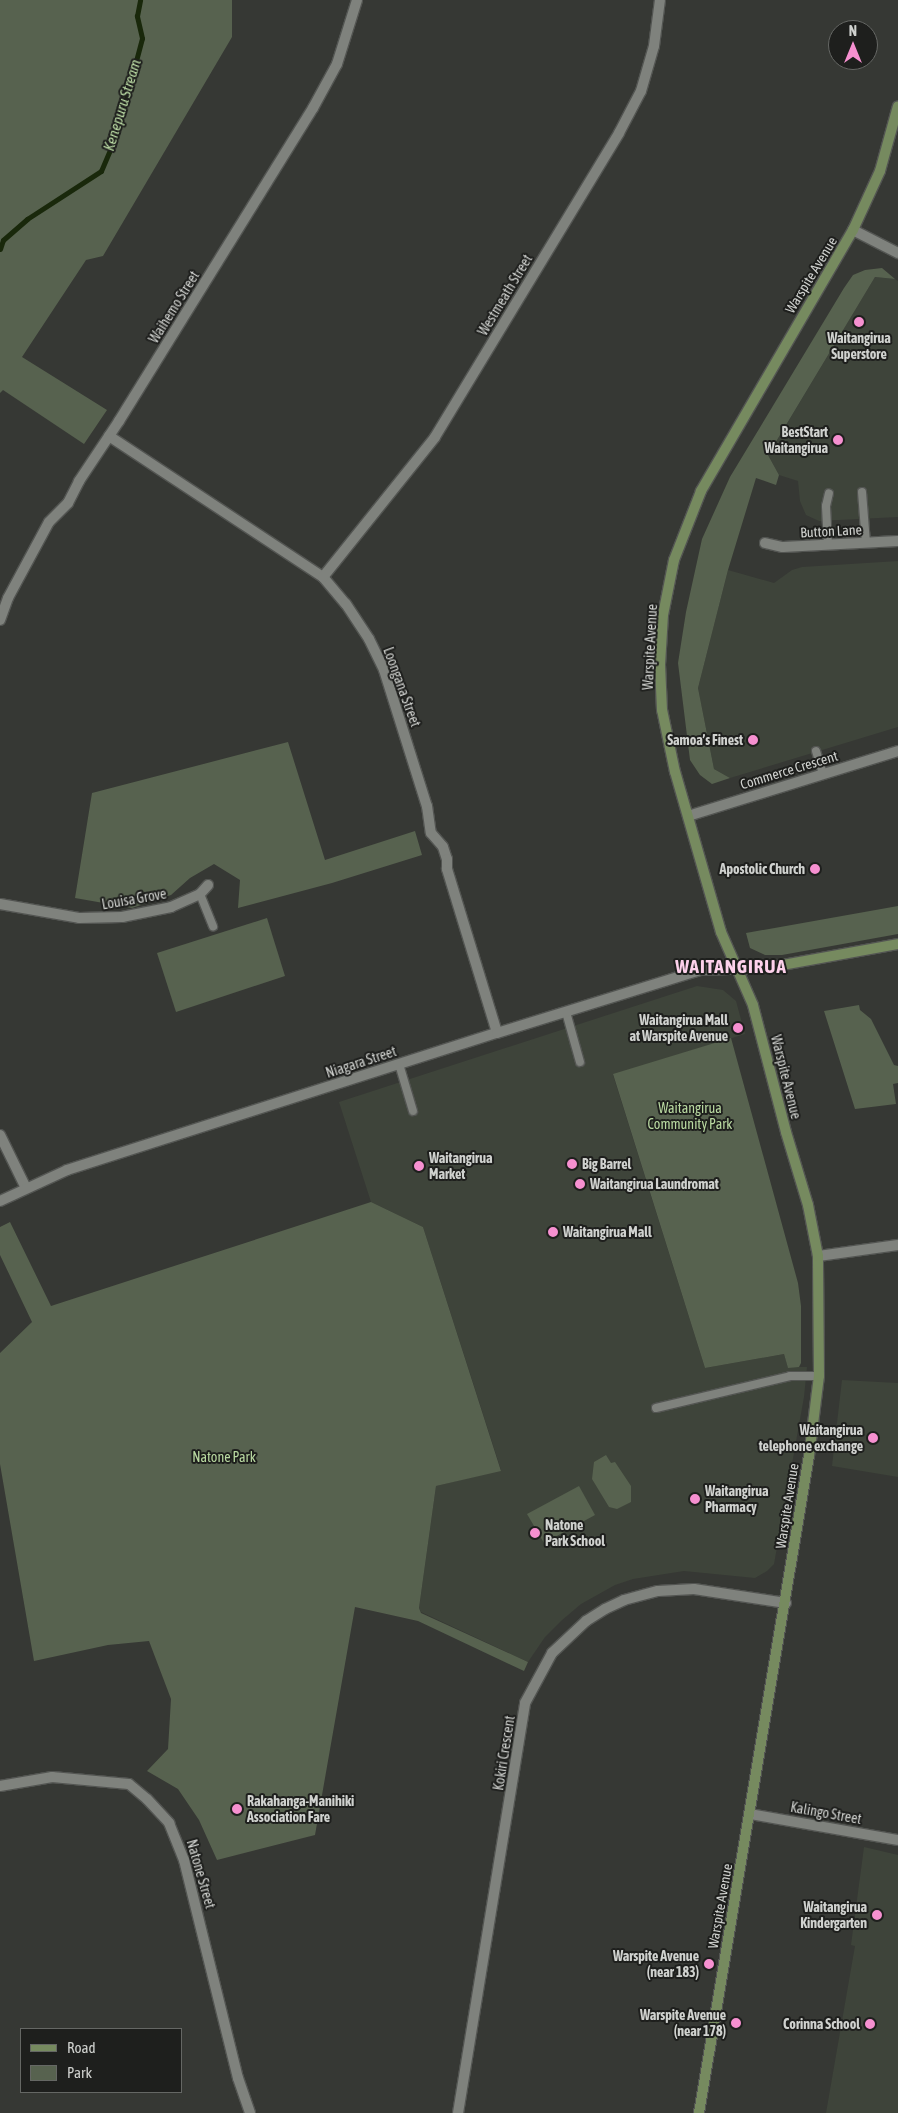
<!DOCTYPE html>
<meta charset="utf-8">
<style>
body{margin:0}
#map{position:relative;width:898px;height:2113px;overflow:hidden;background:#363834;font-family:"Asap Condensed",sans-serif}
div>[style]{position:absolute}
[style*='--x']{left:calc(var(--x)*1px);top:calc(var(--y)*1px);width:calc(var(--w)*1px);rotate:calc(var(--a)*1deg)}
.built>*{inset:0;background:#3e443a}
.green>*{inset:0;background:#57624f}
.stream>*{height:5px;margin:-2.5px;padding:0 2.5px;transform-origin:2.5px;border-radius:2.5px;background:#19280b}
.roads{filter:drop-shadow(1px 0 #535552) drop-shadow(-1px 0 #535552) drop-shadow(0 1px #535552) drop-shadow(0 -1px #535552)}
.service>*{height:8px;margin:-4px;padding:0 4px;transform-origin:4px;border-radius:4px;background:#7f827d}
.minor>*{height:10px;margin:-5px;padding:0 5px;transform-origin:5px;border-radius:5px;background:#7f827d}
.tertiary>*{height:10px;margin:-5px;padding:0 5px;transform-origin:5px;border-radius:5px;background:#7f827d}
.secondary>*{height:10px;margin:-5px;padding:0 5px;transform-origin:5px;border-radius:5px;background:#768a5f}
.dots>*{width:14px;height:14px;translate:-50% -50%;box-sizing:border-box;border:2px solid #1e1f1d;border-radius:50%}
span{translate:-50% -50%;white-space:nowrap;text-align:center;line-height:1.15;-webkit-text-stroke:4px #1e1f1d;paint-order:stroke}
.street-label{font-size:14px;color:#d0d2cf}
.poi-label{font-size:14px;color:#d0d2cf;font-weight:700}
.right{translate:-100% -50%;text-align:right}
.left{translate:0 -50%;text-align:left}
.park-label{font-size:14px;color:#b9d9a1}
.water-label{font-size:15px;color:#bedfa7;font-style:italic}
.district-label{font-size:19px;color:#fdd1eb;font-weight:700;letter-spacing:1px}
.legend{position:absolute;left:20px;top:2028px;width:162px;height:65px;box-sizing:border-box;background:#1e1f1d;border:1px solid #656764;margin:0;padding:6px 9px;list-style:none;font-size:15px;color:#d0d2cf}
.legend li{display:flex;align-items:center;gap:10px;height:25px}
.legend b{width:25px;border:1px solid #656764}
.north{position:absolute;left:828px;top:20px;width:50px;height:50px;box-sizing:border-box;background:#1e1f1d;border:1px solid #656764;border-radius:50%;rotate:0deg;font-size:14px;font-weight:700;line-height:20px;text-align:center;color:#d0d2cf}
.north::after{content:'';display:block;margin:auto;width:18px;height:22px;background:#f690d0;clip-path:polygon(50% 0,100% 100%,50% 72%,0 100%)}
</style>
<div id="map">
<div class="built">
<div style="clip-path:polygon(875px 277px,895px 279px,898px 281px,898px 517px,819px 521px,806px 515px,800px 501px,798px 481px,779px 475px,768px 455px)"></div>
<div style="clip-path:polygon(898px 561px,898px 727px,730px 778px,714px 769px,698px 688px,728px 570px,774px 583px,792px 570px,802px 567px)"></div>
<div style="clip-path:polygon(697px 986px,723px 990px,736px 1001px,745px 1034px,613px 1075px,705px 1368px,784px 1354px,788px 1367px,807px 1367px,804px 1397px,774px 1564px,767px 1571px,755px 1578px,684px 1571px,633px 1579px,615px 1585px,581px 1604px,561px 1621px,545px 1637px,528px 1662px,421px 1612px,419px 1608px,436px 1486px,501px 1470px,423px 1227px,371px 1202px,339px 1102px)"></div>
<div style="clip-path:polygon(842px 1380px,898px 1383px,898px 1477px,832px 1466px)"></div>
<div style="clip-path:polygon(864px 1847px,898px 1855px,898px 2113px,826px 2113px,855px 1946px,851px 1945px)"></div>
</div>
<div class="green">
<div style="clip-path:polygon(0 0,232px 0,232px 37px,103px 256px,86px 260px,22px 357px,107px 410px,84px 444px,3px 390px,0 393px)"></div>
<div style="clip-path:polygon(882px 268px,895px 279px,875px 277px,768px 455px,779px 475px,776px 485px,756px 478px,728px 570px,698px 688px,714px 769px,730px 778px,712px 784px,700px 775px,690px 760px,678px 663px,686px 612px,702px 539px,730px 477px,844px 288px,853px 275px,865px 270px)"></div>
<div style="clip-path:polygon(288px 742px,325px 860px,415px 831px,422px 855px,332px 883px,238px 908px,240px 880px,214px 864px,190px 878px,171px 895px,132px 908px,75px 898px,92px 793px)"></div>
<div style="clip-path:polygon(898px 906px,898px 934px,782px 955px,765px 955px,750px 948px,746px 933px)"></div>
<div style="clip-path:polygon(267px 918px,285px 976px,176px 1012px,157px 953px)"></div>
<div style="clip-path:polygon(859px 1005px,860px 1010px,871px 1019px,894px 1065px,898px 1066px,898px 1083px,893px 1084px,896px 1104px,855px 1109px,824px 1011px)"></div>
<div style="clip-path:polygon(731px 1038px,798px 1283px,801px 1306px,801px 1363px,799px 1367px,788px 1368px,784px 1354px,705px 1368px,613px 1074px)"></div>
<div style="clip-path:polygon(371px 1202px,423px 1227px,501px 1471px,436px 1486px,419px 1608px,421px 1613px,528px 1662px,524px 1671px,418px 1621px,355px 1607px,315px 1835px,217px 1860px,199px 1820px,178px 1789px,147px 1771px,168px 1749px,171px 1699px,149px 1641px,108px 1645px,34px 1661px,0 1464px,0 1353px,32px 1322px,0 1255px,0 1227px,10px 1222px,51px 1306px)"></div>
<div style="clip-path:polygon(606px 1455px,611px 1463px,615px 1462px,631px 1486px,631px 1502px,617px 1509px,609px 1507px,592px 1479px,594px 1462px)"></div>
<div style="clip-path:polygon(579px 1486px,595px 1515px,544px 1543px,527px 1514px)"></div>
</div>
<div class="stream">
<div style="--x:0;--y:249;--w:9;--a:-72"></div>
<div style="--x:3;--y:240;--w:32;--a:-41"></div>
<div style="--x:27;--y:219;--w:88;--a:-33"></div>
<div style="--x:101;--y:171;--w:38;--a:-67"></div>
<div style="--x:116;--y:136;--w:101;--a:-75.1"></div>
<div style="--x:142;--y:38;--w:23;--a:-103"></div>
<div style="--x:137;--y:16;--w:16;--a:-79"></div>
</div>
<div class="roads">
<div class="service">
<div style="--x:862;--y:492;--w:51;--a:85.5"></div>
<div style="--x:828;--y:545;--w:39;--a:-93"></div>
<div style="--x:826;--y:506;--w:13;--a:-77"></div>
<div style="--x:816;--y:751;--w:24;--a:73"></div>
<div style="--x:200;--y:894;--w:35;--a:68"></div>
<div style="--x:566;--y:1012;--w:52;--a:74.4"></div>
<div style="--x:399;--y:1064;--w:49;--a:73.4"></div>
<div style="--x:656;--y:1408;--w:138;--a:-13.4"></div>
<div style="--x:790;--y:1376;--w:29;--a:0"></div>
</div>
<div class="minor">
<div style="--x:853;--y:230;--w:51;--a:27.1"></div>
<div style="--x:109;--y:436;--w:256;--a:33.4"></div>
<div style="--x:323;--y:577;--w:35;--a:50"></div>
<div style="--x:346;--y:604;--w:42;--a:56.7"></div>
<div style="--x:369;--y:639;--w:34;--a:64"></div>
<div style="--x:384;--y:670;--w:143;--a:72.5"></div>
<div style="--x:427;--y:806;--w:27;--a:82"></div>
<div style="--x:431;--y:833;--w:18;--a:49"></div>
<div style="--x:443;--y:847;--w:13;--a:72"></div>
<div style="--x:447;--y:859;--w:10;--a:90"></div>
<div style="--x:447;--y:869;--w:171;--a:73"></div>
<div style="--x:765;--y:543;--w:18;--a:13"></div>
<div style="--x:783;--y:547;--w:115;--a:-3"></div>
<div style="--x:323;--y:577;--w:179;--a:-51.3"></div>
<div style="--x:435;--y:437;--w:355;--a:-58.8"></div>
<div style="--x:619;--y:133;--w:47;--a:-62.4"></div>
<div style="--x:641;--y:91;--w:47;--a:-73.9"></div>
<div style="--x:654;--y:46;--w:46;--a:-82.6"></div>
<div style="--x:0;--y:620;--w:23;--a:-70"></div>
<div style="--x:8;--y:598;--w:86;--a:-61.7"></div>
<div style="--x:49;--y:522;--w:27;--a:-45"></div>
<div style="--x:68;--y:503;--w:25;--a:-63"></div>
<div style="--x:79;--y:481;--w:72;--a:-56.3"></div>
<div style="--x:119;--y:421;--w:368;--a:-58.2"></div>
<div style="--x:313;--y:108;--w:50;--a:-61.4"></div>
<div style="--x:337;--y:64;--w:67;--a:-72.6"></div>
<div style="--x:688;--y:816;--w:220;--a:-17.2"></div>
<div style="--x:0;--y:904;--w:80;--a:10"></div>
<div style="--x:79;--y:918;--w:43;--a:-1.3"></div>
<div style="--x:122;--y:917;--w:50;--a:-11.5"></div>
<div style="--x:171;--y:907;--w:32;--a:-24"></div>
<div style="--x:200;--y:894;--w:12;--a:-48"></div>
<div style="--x:0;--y:1135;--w:59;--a:63.9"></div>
<div style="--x:0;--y:1201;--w:74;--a:-24.8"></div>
<div style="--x:67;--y:1170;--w:451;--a:-17.7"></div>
<div style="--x:497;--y:1033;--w:213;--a:-17.2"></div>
<div style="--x:700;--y:970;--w:37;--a:-2"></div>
<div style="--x:0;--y:1786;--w:53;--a:-9.8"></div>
<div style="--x:52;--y:1777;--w:77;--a:5.2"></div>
<div style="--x:129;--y:1784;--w:23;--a:40"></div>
<div style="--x:147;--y:1799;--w:33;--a:47"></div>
<div style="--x:169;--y:1823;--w:40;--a:68"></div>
<div style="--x:184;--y:1860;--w:225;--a:76.1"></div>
<div style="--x:238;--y:2078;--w:37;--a:71"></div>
<div style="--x:750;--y:1814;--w:150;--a:10"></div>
<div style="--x:458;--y:2113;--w:415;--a:-80.7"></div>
<div style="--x:525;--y:1703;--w:57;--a:-61.6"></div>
<div style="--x:552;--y:1653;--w:47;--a:-43.3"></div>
<div style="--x:586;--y:1621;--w:22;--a:-32"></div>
<div style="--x:605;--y:1609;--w:21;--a:-25"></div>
<div style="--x:624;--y:1600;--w:35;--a:-15"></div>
<div style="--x:658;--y:1591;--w:36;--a:-3"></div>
<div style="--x:694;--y:1589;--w:93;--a:8.7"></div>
</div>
<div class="tertiary">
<div style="--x:818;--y:1256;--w:81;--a:-7.8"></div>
</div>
<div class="secondary">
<div style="--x:737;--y:969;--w:40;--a:-4.3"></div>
<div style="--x:777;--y:966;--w:123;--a:-10.3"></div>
<div style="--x:699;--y:2113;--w:666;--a:-80.5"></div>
<div style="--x:809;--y:1456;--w:81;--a:-82.9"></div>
<div style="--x:819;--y:1376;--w:120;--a:-90.5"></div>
<div style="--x:818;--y:1256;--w:52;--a:-101.1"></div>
<div style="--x:808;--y:1205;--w:76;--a:-106.8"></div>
<div style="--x:786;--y:1132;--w:131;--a:-104.6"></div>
<div style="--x:753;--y:1005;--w:80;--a:-113.7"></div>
<div style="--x:721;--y:932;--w:166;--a:-106"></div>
<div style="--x:675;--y:772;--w:63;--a:-101.8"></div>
<div style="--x:662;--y:710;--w:45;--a:-92.5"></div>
<div style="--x:660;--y:665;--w:50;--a:-86.6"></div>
<div style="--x:663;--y:615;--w:56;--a:-78.7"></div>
<div style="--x:674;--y:560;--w:74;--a:-68.6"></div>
<div style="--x:701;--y:491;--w:302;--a:-59.8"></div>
<div style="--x:853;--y:230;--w:65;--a:-65.4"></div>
<div style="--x:880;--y:171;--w:67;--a:-74.5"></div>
</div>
</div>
<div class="dots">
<div style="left:859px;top:322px;background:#f690d0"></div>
<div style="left:838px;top:440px;background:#f690d0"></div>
<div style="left:753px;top:740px;background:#f690d0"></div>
<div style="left:815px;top:869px;background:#f690d0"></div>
<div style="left:738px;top:1028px;background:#f690d0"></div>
<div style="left:572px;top:1164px;background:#f690d0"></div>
<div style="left:419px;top:1166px;background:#f690d0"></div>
<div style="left:580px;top:1184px;background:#f690d0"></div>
<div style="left:553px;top:1232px;background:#f690d0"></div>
<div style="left:873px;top:1438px;background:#f690d0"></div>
<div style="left:695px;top:1499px;background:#f690d0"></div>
<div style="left:535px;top:1533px;background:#f690d0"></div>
<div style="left:237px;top:1809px;background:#f690d0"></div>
<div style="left:877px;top:1915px;background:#f690d0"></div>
<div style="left:709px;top:1964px;background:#f690d0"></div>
<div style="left:736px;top:2023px;background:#f690d0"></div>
<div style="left:870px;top:2024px;background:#f690d0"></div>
</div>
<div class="street-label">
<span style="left:811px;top:275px;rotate:-59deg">Warspite Avenue</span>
<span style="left:505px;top:295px;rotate:-59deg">Westmeath Street</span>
<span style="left:174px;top:307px;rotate:-58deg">Waihemo Street</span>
<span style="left:831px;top:531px;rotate:-3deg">Button Lane</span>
<span style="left:650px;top:647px;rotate:-87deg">Warspite Avenue</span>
<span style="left:402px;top:687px;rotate:70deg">Loongana Street</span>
<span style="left:789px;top:770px;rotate:-17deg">Commerce Crescent</span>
<span style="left:134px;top:899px;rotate:-10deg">Louisa Grove</span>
<span style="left:361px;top:1062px;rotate:-18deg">Niagara Street</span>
<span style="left:786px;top:1077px;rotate:76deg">Warspite Avenue</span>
<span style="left:787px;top:1506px;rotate:-81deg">Warspite Avenue</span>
<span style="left:504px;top:1753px;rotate:-81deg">Kokiri Crescent</span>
<span style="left:826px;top:1813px;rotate:10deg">Kalingo Street</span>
<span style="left:201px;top:1874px;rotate:74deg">Natone Street</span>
<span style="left:720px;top:1906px;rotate:-80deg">Warspite Avenue</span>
</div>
<div class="poi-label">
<span style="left:859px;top:346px">Waitangirua<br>Superstore</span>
<span class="right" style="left:828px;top:440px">BestStart<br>Waitangirua</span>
<span class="right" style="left:743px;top:740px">Samoa’s Finest</span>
<span class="right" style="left:805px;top:869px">Apostolic Church</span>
<span class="right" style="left:728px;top:1028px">Waitangirua Mall<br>at Warspite Avenue</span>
<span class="left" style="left:429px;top:1166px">Waitangirua<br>Market</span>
<span class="left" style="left:582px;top:1164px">Big Barrel</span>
<span class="left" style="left:590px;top:1184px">Waitangirua Laundromat</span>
<span class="left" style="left:563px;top:1232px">Waitangirua Mall</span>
<span class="right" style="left:863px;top:1438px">Waitangirua<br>telephone exchange</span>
<span class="left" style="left:705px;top:1499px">Waitangirua<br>Pharmacy</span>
<span class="left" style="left:545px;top:1533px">Natone<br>Park School</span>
<span class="left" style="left:247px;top:1809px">Rakahanga-Manihiki<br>Association Fare</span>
<span class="right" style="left:867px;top:1915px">Waitangirua<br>Kindergarten</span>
<span class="right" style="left:699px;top:1964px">Warspite Avenue<br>(near 183)</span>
<span class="right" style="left:726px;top:2023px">Warspite Avenue<br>(near 178)</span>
<span class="right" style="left:860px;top:2024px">Corinna School</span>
</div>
<div class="park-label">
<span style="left:690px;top:1116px">Waitangirua<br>Community Park</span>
<span style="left:224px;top:1457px">Natone Park</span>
</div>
<div class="water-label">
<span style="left:122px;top:105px;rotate:-73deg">Kenepuru Stream</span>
</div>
<div class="district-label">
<span style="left:731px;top:967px">WAITANGIRUA</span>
</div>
<ul class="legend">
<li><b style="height:6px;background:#768a5f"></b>Road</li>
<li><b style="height:14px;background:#57624f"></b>Park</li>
</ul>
<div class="north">N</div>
</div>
